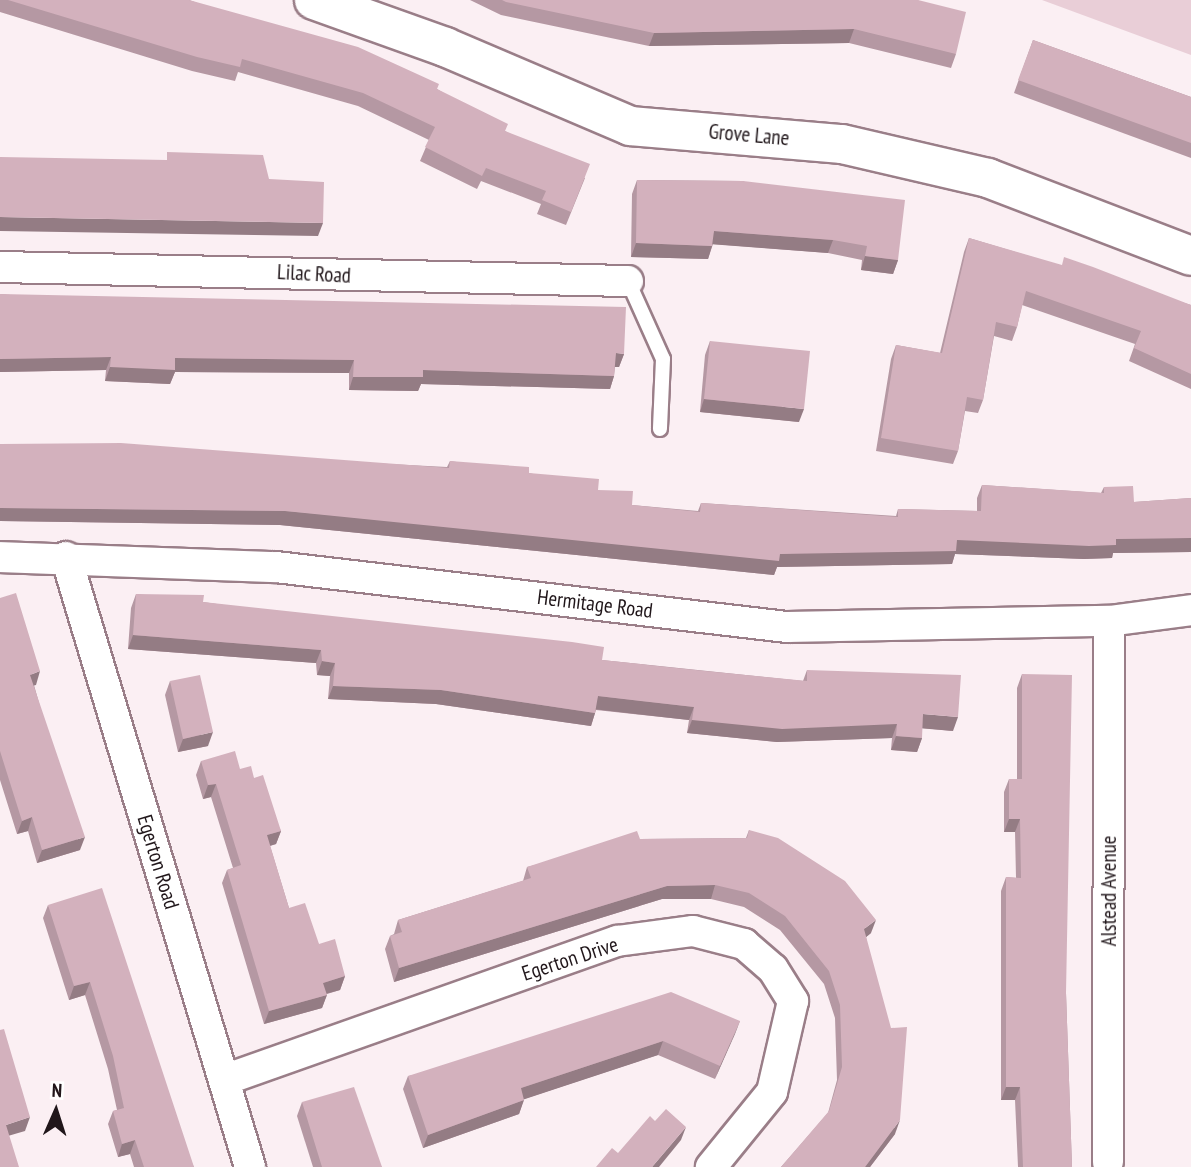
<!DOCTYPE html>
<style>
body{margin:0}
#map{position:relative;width:1191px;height:1167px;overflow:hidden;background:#fbeff3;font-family:"PT Sans Narrow",sans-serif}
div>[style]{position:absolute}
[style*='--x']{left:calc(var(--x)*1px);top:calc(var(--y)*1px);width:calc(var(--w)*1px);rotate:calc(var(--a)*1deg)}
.green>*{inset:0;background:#e9ced7}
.roads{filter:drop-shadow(2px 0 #9a7e88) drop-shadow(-2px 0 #9a7e88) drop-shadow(0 2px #9a7e88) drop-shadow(0 -2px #9a7e88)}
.lane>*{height:14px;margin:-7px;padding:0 7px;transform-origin:7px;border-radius:7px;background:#fff}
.street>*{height:30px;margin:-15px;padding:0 15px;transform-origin:15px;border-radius:15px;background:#fff}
.secondary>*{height:38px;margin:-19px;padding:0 19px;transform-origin:19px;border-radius:19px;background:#fff}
.wall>*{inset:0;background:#b598a3}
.shaded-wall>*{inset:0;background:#947c84}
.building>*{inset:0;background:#d3b1bd}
span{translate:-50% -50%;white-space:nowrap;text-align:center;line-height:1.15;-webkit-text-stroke:7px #fff;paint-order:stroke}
.street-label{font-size:21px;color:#20161a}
.north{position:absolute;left:21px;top:1076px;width:70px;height:70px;-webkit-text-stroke:5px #fff;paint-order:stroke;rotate:3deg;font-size:19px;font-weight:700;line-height:28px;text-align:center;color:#20161a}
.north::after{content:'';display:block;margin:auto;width:24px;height:32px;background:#20161a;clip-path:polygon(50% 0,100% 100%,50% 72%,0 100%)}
</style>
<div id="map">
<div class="green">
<div style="clip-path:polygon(1042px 0,1191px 0,1191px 55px)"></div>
</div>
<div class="roads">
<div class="lane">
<div style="--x:628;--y:281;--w:85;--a:65.8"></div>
<div style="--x:663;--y:359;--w:70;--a:92.5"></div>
</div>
<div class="street">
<div style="--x:0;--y:267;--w:628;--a:1.28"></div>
<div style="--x:0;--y:557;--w:276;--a:2.1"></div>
<div style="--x:276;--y:567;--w:515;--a:6.7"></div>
<div style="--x:787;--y:627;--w:322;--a:-1.1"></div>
<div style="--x:1109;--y:621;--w:83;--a:-7.6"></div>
<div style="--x:66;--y:557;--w:637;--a:73.21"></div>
<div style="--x:227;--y:1079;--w:414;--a:-19.5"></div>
<div style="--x:617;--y:941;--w:77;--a:-7.5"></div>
<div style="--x:693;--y:931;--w:53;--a:14.3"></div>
<div style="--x:744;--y:944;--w:38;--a:41"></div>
<div style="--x:773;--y:969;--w:38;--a:58"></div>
<div style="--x:793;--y:1001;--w:93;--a:103"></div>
<div style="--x:772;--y:1092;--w:97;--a:129.1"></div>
<div style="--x:1108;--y:1162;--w:541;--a:-89.89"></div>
</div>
<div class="secondary">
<div style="--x:314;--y:0;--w:139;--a:19.7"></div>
<div style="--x:445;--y:47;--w:201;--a:23.1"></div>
<div style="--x:630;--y:126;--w:213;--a:4.9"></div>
<div style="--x:842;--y:144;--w:150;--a:13.1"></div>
<div style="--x:988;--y:178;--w:217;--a:21"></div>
</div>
</div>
<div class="wall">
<div style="clip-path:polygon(0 0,189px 0,437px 89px,505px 131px,585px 178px,566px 225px,537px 214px,541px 204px,481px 181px,477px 189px,420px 161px,429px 140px,358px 106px,238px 72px,235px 81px,192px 71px,0 12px)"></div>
<div style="clip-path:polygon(470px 0,918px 0,956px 54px,951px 68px,849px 43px,649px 46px,501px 15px)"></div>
<div style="clip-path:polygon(1033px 40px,1191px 97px,1191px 158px,1014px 93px)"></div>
<div style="clip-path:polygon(637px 180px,743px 181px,898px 260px,893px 274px,861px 270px,862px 260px,828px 253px,713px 244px,708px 259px,631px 257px,632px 194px)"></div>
<div style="clip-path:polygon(969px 238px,1191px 305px,1191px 389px,1129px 361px,1135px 344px,1022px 305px,1017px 327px,1012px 341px,994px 336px,983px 400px,978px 413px,965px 411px,958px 451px,953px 464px,876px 451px,891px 359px,896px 345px,940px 353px,964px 252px)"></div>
<div style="clip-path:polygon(0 294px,624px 354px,619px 367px,615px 367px,614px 376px,610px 389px,421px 384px,418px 391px,349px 390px,349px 373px,175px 372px,170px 384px,105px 381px,106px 370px,0 372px)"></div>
<div style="clip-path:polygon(710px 341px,799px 422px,700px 412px,705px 355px)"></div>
<div style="clip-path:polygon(0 444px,447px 467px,450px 461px,529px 473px,598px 490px,632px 505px,698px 511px,701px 503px,896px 516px,898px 509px,977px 511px,977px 498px,982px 485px,1101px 493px,1104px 487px,1134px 502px,1191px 498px,1191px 552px,1113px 553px,1112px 558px,1084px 559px,955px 554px,952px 564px,777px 567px,774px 575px,280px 525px,0 521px)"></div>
<div style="clip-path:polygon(136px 594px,203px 602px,602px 660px,803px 681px,807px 670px,953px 731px,922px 728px,922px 738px,917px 752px,891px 750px,892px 738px,777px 742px,687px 733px,689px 720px,596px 710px,591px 726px,436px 704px,328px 699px,330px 676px,317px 675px,316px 663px,128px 649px,131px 608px)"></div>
<div style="clip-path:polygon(0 598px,36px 685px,34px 685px,80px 850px,37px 863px,28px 831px,17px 834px,0 780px)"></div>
<div style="clip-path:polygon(1022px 674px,1066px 993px,1072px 1167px,1018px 1167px,1015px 1100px,1001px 1100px,1001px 891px,1006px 877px,1016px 878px,1015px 832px,1004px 832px,1004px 792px,1009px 779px,1017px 779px,1017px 688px)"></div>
<div style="clip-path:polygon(170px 681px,208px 746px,178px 752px,165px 695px)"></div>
<div style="clip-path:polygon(201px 761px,240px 769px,254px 778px,281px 831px,276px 844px,270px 846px,289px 908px,345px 976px,340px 990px,327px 994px,322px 1008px,264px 1024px,222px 883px,227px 870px,233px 868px,211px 797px,203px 799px,196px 775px)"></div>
<div style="clip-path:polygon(749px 830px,871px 933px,866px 937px,895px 1134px,870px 1167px,781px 1167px,828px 1113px,837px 1080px,835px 1018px,824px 984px,780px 930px,744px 907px,711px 899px,662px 899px,394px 982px,385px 949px,390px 936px,394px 934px,398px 920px,523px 881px,527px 867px,640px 839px,746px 838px)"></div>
<div style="clip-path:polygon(48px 905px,194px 1167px,134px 1167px,130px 1154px,118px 1157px,108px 1124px,113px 1111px,117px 1110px,108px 1069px,85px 995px,69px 1000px,43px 918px)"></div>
<div style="clip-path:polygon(740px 1021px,715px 1079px,658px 1055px,524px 1099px,519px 1114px,423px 1148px,403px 1089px,408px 1076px)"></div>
<div style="clip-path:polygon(302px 1102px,382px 1167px,313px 1167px,297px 1116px)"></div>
</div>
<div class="shaded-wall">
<div style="clip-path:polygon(854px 29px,849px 43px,649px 46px,654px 33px)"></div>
<div style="clip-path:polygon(0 217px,323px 223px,318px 236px,0 231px)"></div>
<div style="clip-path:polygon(714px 231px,833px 240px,828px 253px,709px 244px)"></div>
<div style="clip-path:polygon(636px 243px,712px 246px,708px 259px,631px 257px)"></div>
<div style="clip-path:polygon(865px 256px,898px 260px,893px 274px,861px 270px)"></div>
<div style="clip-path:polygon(616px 353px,624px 354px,619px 367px,611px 367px)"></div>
<div style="clip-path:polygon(111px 357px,106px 370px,0 372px,0 359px)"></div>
<div style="clip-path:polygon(175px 358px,354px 360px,349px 373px,175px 372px,170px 384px,105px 381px,110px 367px)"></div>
<div style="clip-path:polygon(423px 370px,614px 376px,610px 389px,421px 384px,418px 391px,349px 390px,353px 377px)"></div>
<div style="clip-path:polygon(704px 399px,804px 409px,799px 422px,700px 412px)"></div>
<div style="clip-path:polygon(0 508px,285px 511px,780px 554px,957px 540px,1191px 538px,1191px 552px,1113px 553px,1112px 558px,1084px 559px,955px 554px,952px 564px,777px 567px,774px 575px,280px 525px,0 521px)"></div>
<div style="clip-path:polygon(133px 635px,321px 650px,316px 663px,128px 649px)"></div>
<div style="clip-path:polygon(322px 661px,335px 663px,330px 676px,317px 675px)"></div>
<div style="clip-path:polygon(40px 671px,36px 685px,25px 688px,30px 675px)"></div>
<div style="clip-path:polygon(333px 686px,441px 690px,595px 713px,591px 726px,436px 704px,328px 699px)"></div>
<div style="clip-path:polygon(598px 696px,694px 707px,689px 720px,593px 709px)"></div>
<div style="clip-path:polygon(923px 714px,958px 717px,953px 731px,918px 728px)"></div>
<div style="clip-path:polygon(692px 720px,897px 724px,892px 738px,777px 742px,687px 733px)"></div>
<div style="clip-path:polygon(213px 732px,208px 746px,178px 752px,183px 739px)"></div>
<div style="clip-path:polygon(896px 736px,922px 738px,917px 752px,891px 750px)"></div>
<div style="clip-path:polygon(216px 784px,211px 797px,203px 799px,208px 785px)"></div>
<div style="clip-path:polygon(32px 817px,28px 831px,17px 834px,22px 821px)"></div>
<div style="clip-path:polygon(1009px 819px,1020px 819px,1015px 832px,1004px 832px)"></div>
<div style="clip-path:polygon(281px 831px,276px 844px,262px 848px,267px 835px)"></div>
<div style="clip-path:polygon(85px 837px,80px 850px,37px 863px,42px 850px)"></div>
<div style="clip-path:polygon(715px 885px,711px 899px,662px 899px,394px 982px,399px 968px,667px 886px)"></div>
<div style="clip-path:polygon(876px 920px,871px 933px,859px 943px,864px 929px)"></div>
<div style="clip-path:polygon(345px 976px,340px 990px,318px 996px,323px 983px)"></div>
<div style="clip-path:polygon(90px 982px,85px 995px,69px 1000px,74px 986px)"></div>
<div style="clip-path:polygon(327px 995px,322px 1008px,264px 1024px,269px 1011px)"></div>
<div style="clip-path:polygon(740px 1021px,735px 1034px,715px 1079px,720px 1066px)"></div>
<div style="clip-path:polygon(663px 1041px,658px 1055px,516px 1102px,521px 1088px)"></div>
<div style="clip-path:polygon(1006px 1087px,1020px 1087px,1015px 1100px,1001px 1100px)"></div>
<div style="clip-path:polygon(524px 1100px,519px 1114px,423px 1148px,428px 1135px)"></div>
<div style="clip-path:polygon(30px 1117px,25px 1131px,1px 1138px,6px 1125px)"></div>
<div style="clip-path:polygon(900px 1120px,895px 1134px,870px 1167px,865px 1167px)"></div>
<div style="clip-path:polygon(686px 1127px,681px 1140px,659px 1167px,652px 1167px)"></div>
<div style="clip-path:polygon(135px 1140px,130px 1154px,118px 1157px,122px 1144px)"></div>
</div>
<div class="building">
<div style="clip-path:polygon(8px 0,189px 0,358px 47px,439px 84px,437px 89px,508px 124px,505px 131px,590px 164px,571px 212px,542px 200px,546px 191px,486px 168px,482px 176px,425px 147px,435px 127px,363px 93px,242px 59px,240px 67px,197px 57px)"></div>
<div style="clip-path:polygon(502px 0,918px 0,966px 12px,956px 54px,854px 29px,654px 33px,506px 2px)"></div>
<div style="clip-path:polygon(1033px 40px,1191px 97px,1191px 143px,1018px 80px)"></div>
<div style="clip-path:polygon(167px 152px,263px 155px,269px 179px,324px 182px,323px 223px,0 217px,0 157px,167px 160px)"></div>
<div style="clip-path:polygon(637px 180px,743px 181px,905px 200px,898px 260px,865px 256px,867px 246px,833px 240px,714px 231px,712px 246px,636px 243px)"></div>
<div style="clip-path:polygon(969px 238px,1062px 265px,1064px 257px,1093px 267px,1191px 305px,1191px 374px,1134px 348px,1141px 331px,1026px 291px,1017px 327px,996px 322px,983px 400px,967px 397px,958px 451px,881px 438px,896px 345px,942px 353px)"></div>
<div style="clip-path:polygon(0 294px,626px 307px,624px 354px,616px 353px,614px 376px,423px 370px,423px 377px,353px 377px,354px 360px,175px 358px,175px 370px,110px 367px,111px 357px,0 359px)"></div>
<div style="clip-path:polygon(710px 341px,810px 351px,804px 409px,704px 399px)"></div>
<div style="clip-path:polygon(121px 443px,449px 468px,450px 461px,529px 467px,529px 473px,599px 479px,598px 490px,633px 491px,632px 505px,700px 512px,701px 503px,898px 517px,898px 509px,981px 511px,982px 485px,1104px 493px,1104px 487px,1133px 486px,1134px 502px,1191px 498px,1191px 538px,1116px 539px,1116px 545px,1089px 546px,957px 540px,956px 551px,780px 554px,779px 561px,285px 511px,0 508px,0 444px)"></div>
<div style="clip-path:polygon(16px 593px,40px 671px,30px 675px,85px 837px,42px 850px,32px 817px,22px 821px,0 751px,0 598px)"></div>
<div style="clip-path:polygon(136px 594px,204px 595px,203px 602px,572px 642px,604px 647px,602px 660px,705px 671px,807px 681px,807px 670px,961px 675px,958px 717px,923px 714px,922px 738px,896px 736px,897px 724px,782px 729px,692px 720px,694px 707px,598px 696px,595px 713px,441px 690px,333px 686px,335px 663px,322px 661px,321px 650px,133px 635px)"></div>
<div style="clip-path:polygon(1022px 674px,1072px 675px,1066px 993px,1072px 1167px,1023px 1167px,1020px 1087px,1006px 1087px,1006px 877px,1021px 878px,1020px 819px,1009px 819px,1009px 779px,1022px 779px)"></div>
<div style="clip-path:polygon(200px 675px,213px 732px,183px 739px,170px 681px)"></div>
<div style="clip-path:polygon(235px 751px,240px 769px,251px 766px,254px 778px,263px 775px,281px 831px,267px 835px,289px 908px,305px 903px,319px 944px,335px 939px,345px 976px,323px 983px,327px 995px,269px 1011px,227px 870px,241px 865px,216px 784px,208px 785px,201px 761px)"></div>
<div style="clip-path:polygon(749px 830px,778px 838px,845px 881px,876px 920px,864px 929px,891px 1028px,907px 1027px,900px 1120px,865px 1167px,781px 1167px,829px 1111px,842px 1067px,840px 1005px,829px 971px,785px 916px,749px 893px,715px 885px,667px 886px,399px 968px,390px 936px,402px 932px,398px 920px,531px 878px,527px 867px,637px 831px,640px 839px,747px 838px)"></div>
<div style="clip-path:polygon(102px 888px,194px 1167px,144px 1167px,135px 1140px,122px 1144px,113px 1111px,124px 1108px,113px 1056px,90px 982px,74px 986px,48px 905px)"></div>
<div style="clip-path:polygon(671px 992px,740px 1021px,720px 1066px,663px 1041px,521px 1088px,524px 1100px,428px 1135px,408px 1076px)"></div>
<div style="clip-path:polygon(4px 1029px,30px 1117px,6px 1125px,19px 1167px,0 1167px,0 1030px)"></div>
<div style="clip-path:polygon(354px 1087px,382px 1167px,322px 1167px,302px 1102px)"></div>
<div style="clip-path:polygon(666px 1109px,686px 1127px,652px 1167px,596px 1167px,612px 1148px,618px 1153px,650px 1116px,655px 1121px)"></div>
</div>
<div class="street-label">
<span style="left:749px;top:135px;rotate:5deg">Grove Lane</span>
<span style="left:314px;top:274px;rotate:3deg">Lilac Road</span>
<span style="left:595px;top:604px;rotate:7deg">Hermitage Road</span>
<span style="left:158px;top:862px;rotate:73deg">Egerton Road</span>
<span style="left:1109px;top:891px;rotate:-90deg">Alstead Avenue</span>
<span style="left:570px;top:959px;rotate:-18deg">Egerton Drive</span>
</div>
<div class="north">N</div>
</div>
